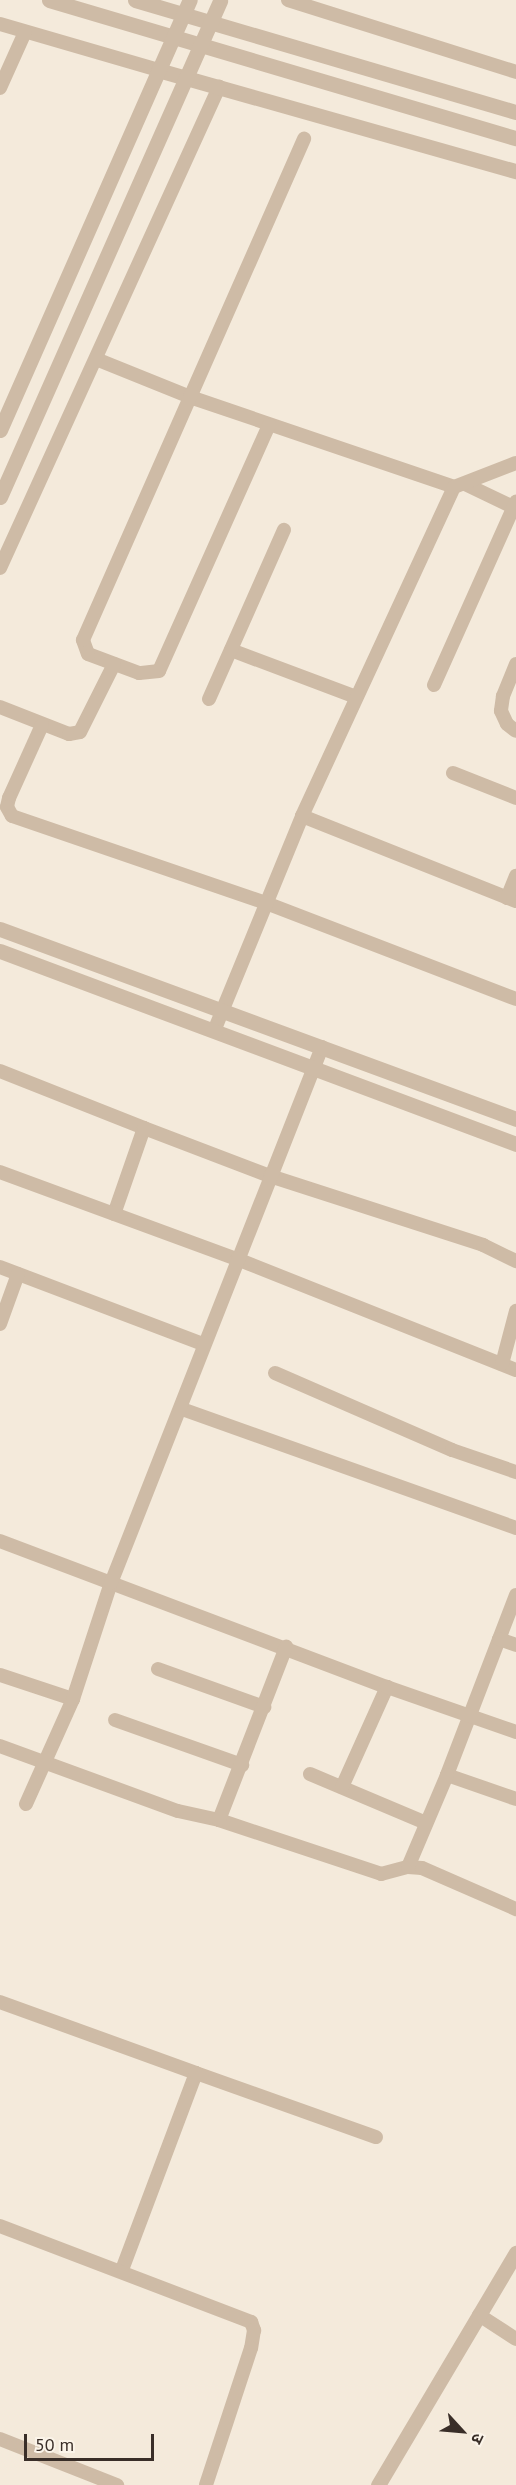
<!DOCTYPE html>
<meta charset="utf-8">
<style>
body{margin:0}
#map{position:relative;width:516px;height:2485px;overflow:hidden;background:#f4eadb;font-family:"PT Sans","Noto Sans Devanagari",sans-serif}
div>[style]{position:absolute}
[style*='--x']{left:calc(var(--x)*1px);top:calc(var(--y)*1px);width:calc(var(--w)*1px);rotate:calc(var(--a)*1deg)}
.minor>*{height:14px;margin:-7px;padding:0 7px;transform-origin:7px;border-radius:7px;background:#cebba6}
.tertiary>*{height:15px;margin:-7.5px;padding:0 7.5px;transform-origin:7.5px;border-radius:7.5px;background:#cebba6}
span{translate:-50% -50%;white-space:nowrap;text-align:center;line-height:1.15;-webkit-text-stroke:4.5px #fbf4e9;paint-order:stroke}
.north{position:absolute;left:432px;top:2401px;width:60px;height:60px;-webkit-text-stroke:4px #fbf4e9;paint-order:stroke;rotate:116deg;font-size:16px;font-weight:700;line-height:24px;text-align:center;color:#392e28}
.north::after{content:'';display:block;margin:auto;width:21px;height:27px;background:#392e28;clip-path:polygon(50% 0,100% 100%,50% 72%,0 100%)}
.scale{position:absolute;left:24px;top:2434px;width:130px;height:27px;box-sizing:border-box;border:3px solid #392e28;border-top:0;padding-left:8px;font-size:18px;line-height:21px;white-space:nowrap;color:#392e28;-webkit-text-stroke:4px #fbf4e9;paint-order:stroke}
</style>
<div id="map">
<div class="minor">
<div style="--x:288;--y:0;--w:239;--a:17.5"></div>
<div style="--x:0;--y:24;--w:165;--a:16.2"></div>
<div style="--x:0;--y:88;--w:61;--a:-65.9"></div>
<div style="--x:96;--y:359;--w:101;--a:22"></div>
<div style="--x:190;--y:397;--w:279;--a:18.8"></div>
<div style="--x:269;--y:425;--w:269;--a:114.1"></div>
<div style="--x:159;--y:671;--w:20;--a:174"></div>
<div style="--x:139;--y:673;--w:54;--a:-159.6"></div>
<div style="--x:88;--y:654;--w:15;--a:-110"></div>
<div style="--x:83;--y:640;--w:548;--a:-66.2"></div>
<div style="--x:465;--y:484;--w:53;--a:25.6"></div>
<div style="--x:0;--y:568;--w:529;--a:-65.52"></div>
<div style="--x:231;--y:650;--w:134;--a:20.6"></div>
<div style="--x:516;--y:664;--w:35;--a:112"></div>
<div style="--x:503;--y:696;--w:15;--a:98"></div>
<div style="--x:501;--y:711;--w:14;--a:65"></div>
<div style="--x:507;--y:724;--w:11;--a:38"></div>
<div style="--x:434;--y:685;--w:201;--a:-65.9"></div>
<div style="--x:209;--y:699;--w:185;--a:-66.1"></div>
<div style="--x:0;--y:707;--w:74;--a:21.4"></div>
<div style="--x:69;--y:734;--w:11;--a:-10"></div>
<div style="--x:80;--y:732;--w:76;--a:-63.4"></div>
<div style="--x:42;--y:725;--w:80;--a:114.3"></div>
<div style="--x:9;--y:798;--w:9;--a:103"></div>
<div style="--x:7;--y:807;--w:10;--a:61"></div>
<div style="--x:12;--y:816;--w:268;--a:18.9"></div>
<div style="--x:266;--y:903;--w:268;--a:21"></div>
<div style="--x:453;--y:773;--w:68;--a:21.6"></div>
<div style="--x:302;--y:816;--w:230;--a:21.7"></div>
<div style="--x:507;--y:898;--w:24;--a:-68"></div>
<div style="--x:214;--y:1031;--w:232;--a:-67.7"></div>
<div style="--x:302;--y:816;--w:362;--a:-65.2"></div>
<div style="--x:454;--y:487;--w:66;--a:-21.2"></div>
<div style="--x:0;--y:1071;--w:155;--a:21.6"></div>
<div style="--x:144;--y:1128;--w:91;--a:109.2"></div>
<div style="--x:144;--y:1128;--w:135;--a:20.9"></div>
<div style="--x:270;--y:1176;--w:224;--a:17.9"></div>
<div style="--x:483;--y:1245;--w:37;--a:26"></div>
<div style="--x:0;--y:1172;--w:252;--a:20.2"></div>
<div style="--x:237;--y:1259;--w:300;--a:21.7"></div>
<div style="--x:0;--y:1267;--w:217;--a:20.8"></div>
<div style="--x:0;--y:1324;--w:53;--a:-70.2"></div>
<div style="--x:502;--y:1364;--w:55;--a:-75.2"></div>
<div style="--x:275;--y:1373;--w:193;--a:23.5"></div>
<div style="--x:452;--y:1450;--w:68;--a:19"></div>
<div style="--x:182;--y:1409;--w:355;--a:19.6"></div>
<div style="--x:0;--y:1541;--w:414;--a:20.7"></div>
<div style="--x:516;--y:1595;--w:193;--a:111"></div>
<div style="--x:447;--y:1775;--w:73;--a:19.2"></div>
<div style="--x:499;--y:1639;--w:18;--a:19"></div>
<div style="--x:158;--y:1669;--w:113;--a:19.7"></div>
<div style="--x:0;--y:1675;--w:77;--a:18.2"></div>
<div style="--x:115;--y:1720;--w:135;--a:19.5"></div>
<div style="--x:0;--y:1746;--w:189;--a:20.1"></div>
<div style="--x:178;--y:1811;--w:42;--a:12.4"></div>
<div style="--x:219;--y:1820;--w:171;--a:18.4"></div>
<div style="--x:381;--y:1874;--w:28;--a:-15"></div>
<div style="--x:408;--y:1867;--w:14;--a:4"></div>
<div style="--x:422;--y:1868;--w:103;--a:23.6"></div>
<div style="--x:310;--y:1774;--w:126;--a:22.9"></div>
<div style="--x:342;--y:1787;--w:110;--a:-65.8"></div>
<div style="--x:387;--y:1687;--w:137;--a:19.2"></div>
<div style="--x:26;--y:1804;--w:115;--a:-65.9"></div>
<div style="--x:73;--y:1699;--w:122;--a:-71.9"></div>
<div style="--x:111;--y:1583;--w:576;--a:-68.51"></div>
<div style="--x:219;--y:1820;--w:186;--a:-68.8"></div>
<div style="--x:408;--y:1867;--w:100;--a:-67"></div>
<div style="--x:0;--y:2002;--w:208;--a:19.9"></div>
<div style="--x:196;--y:2073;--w:210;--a:110.6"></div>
<div style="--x:196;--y:2073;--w:191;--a:19.6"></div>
<div style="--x:0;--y:2226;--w:269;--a:20.9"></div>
<div style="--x:251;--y:2322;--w:9;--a:69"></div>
<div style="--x:254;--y:2330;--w:18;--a:99"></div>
<div style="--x:251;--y:2348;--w:144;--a:108.2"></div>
<div style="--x:479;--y:2315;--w:44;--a:33"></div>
<div style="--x:0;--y:2439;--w:126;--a:21.5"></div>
</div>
<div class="tertiary">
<div style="--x:49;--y:0;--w:487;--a:16.5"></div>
<div style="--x:135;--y:0;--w:397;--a:16.4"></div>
<div style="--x:158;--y:70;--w:372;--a:15.8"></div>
<div style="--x:0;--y:430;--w:470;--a:-66.2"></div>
<div style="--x:0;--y:497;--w:543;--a:-66.08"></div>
<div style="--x:0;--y:929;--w:550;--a:20.21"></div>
<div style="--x:0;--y:951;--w:551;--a:20.51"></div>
<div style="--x:378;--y:2485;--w:270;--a:-59.3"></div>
</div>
<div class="north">उ</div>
<div class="scale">50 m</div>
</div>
